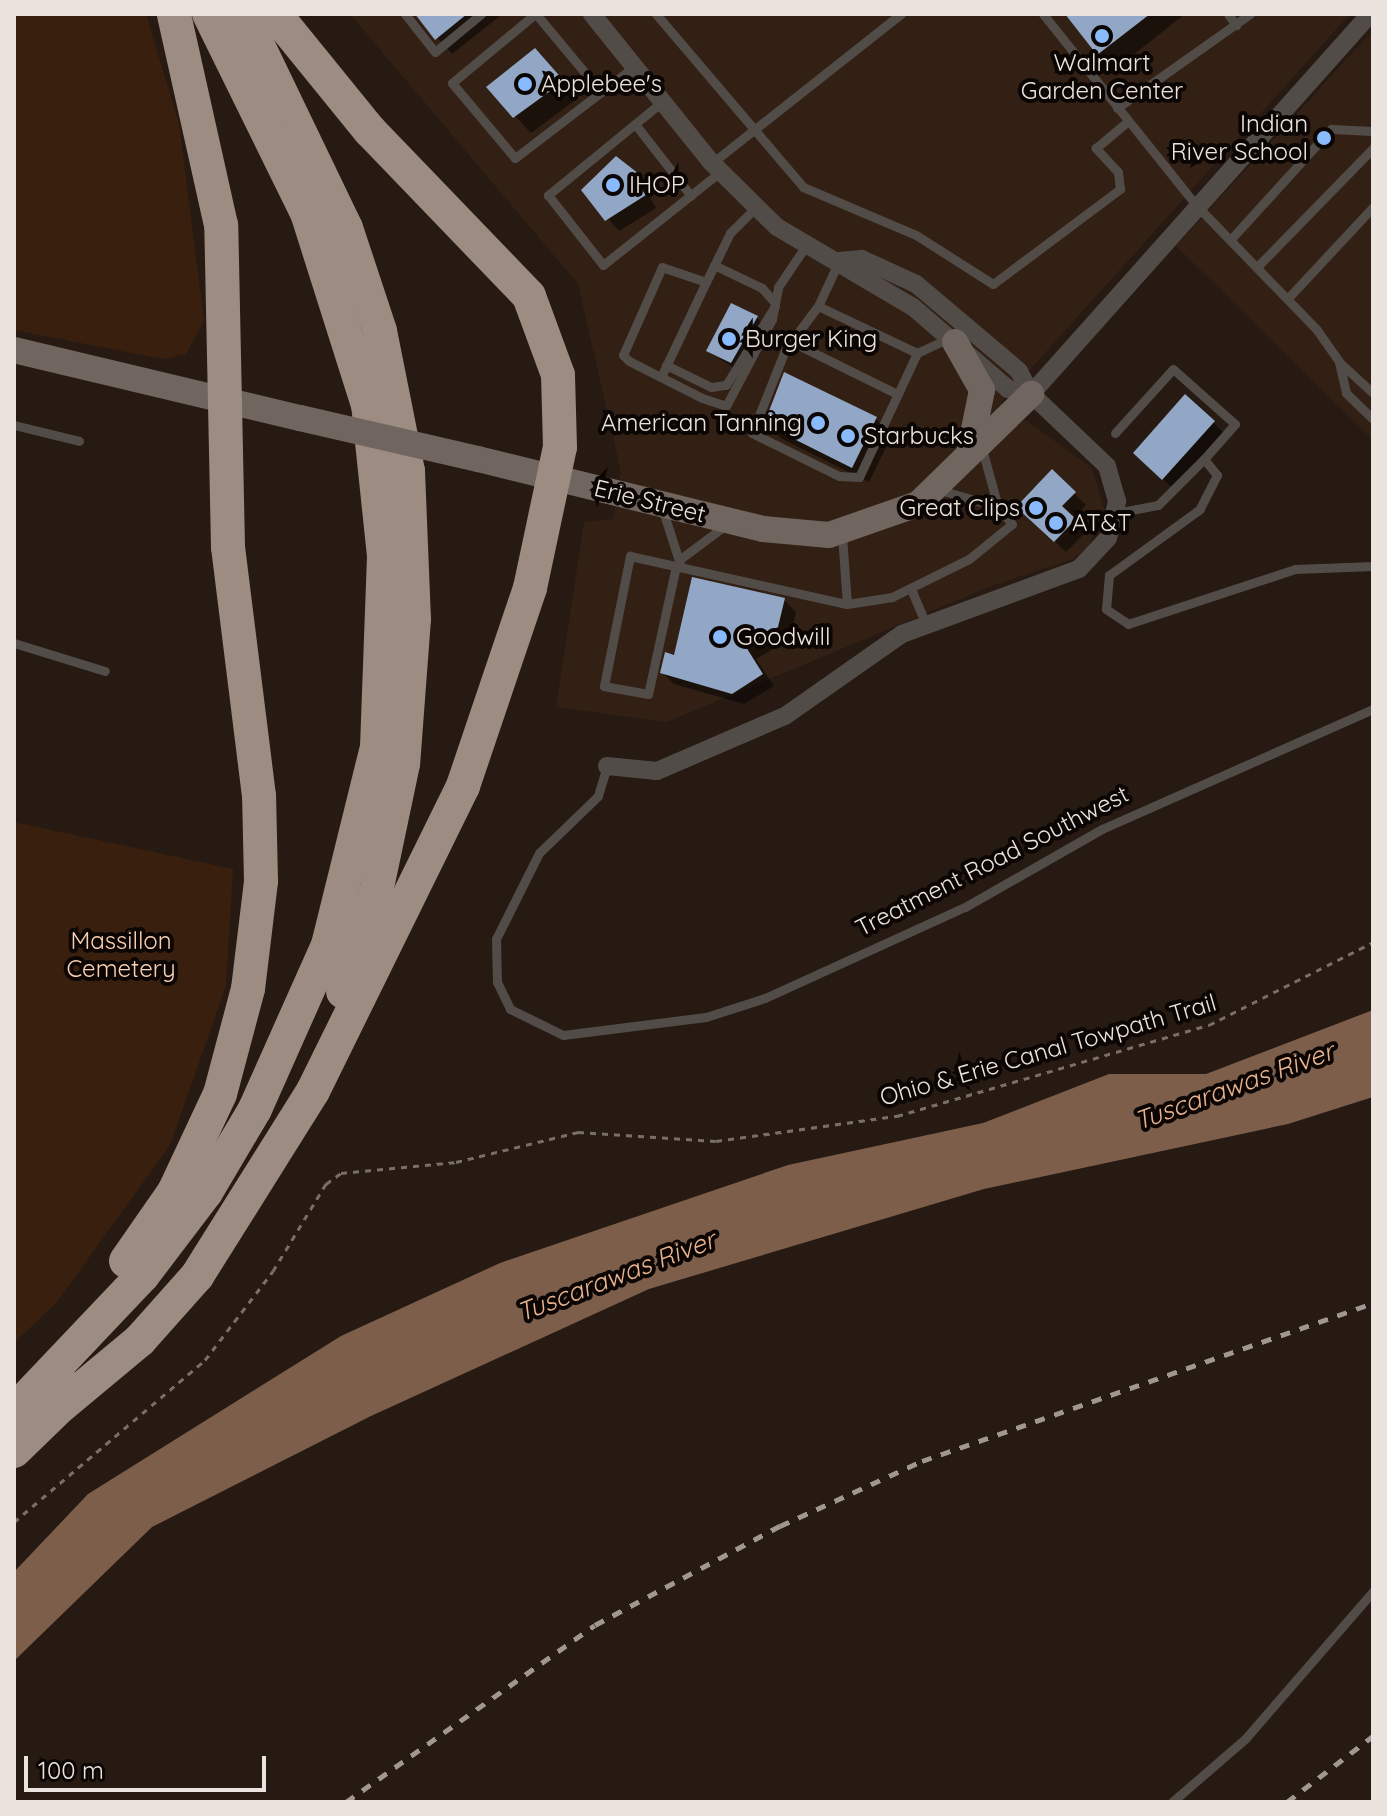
<!DOCTYPE html>
<style>
body{margin:0}
#map{position:relative;width:1387px;height:1816px;overflow:hidden;background:#261a12;font-family:Quicksand,sans-serif}
div>[style]{position:absolute}
[style*='--x']{left:calc(var(--x)*1px);top:calc(var(--y)*1px);width:calc(var(--w)*1px);rotate:calc(var(--a)*1deg)}
.built>*{inset:0;background:#322014}
.green>*{inset:0;background:#39200e}
.water>*{inset:0;background:#7c5e4a}
.shadow>*{inset:0;background:#0007}
.building>*{inset:0;background:#91a7c5}
.path>*{height:3px;margin-top:-1.5px;transform-origin:0;background:repeating-linear-gradient(90deg,#796f68 0 6px,transparent 0 12px)}
.lane>*{height:9px;margin:-4.5px;padding:0 4.5px;transform-origin:4.5px;border-radius:4.5px;background:#524c48}
.street>*{height:18px;margin:-9px;padding:0 9px;transform-origin:9px;border-radius:9px;background:#524c48}
.secondary>*{height:26px;margin:-13px;padding:0 13px;transform-origin:13px;border-radius:13px;background:#70665f}
.highway>*{height:34px;margin:-17px;padding:0 17px;transform-origin:17px;border-radius:17px;background:#9c8c82}
.rail>*{height:5px;margin-top:-2.5px;transform-origin:0;background:repeating-linear-gradient(90deg,#a09790 0 10px,transparent 0 20px)}
.secondary-bridge>*{height:26px;margin:-13px;padding:0 13px;transform-origin:13px;border-radius:13px;background:#70665f}
.dots>*{width:22px;height:22px;translate:-50% -50%;box-sizing:border-box;border:4px solid #0b0604;border-radius:50%}
span{translate:-50% -50%;white-space:nowrap;text-align:center;line-height:1.15;-webkit-text-stroke:8px #0b0604;paint-order:stroke}
.poi-label{font-size:24px;color:#ebe3dd}
.left{translate:0 -50%;text-align:left}
.right{translate:-100% -50%;text-align:right}
.street-label{font-size:24px;color:#ebe3dd}
.park-label{font-size:24px;color:#fbcfb1}
.water-label{font-size:26px;color:#e9b38f;font-style:italic}
.frame{position:absolute;inset:0;border:16px solid #ebe3dd;pointer-events:none}
.scale{position:absolute;left:24px;top:1756px;width:242px;height:36px;box-sizing:border-box;border:4px solid #ebe3dd;border-top:0;padding-left:10px;font-size:24px;line-height:28px;white-space:nowrap;color:#ebe3dd;-webkit-text-stroke:6px #0b0604;paint-order:stroke}
</style>
<div id="map">
<div class="built">
<div style="clip-path:polygon(350px 14px,1350px 14px,1001px 402px,1092px 468px,1104px 508px,1089px 546px,1073px 559px,994px 585px,667px 722px,556px 707px,584px 522px,613px 519px,621px 472px,578px 284px)"></div>
<div style="clip-path:polygon(1373px 30px,1373px 440px,1176px 246px)"></div>
</div>
<div class="green">
<div style="clip-path:polygon(14px 14px,146px 14px,179px 124px,204px 321px,186px 354px,162px 359px,14px 330px)"></div>
<div style="clip-path:polygon(14px 822px,233px 869px,226px 986px,170px 1145px,57px 1302px,14px 1343px)"></div>
</div>
<div class="water">
<div style="clip-path:polygon(1373px 1010px,1373px 1097px,1288px 1124px,984px 1189px,649px 1289px,371px 1416px,152px 1527px,14px 1661px,14px 1572px,88px 1494px,341px 1336px,500px 1263px,788px 1165px,983px 1123px,1109px 1074px,1206px 1074px)"></div>
</div>
<div class="shadow">
<div style="clip-path:polygon(416px 14px,498px 14px,500px 16px,452px 54px)"></div>
<div style="clip-path:polygon(1067px 14px,1185px 14px,1114px 70px)"></div>
<div style="clip-path:polygon(551px 67px,578px 98px,531px 133px,488px 87px)"></div>
<div style="clip-path:polygon(637px 175px,656px 208px,619px 231px,583px 190px)"></div>
<div style="clip-path:polygon(757px 318px,768px 330px,743px 374px,708px 351px)"></div>
<div style="clip-path:polygon(876px 419px,892px 435px,869px 482px,782px 439px,766px 423px)"></div>
<div style="clip-path:polygon(1213px 422px,1225px 434px,1175px 490px,1147px 465px)"></div>
<div style="clip-path:polygon(1052px 472px,1086px 505px,1073px 518px,1086px 532px,1066px 552px,1019px 507px)"></div>
<div style="clip-path:polygon(784px 600px,796px 612px,790px 639px,756px 659px,774px 686px,744px 704px,674px 684px,662px 672px,676px 657px)"></div>
</div>
<div class="building">
<div style="clip-path:polygon(415px 14px,467px 14px,435px 40px)"></div>
<div style="clip-path:polygon(1065px 14px,1150px 14px,1097px 55px)"></div>
<div style="clip-path:polygon(535px 48px,564px 81px,513px 118px,486px 87px)"></div>
<div style="clip-path:polygon(616px 156px,639px 174px,633px 179px,646px 195px,605px 221px,581px 190px)"></div>
<div style="clip-path:polygon(731px 303px,758px 316px,731px 363px,706px 351px)"></div>
<div style="clip-path:polygon(784px 372px,877px 417px,852px 468px,764px 424px)"></div>
<div style="clip-path:polygon(1185px 394px,1215px 421px,1162px 480px,1133px 453px)"></div>
<div style="clip-path:polygon(1052px 469px,1076px 492px,1062px 506px,1076px 519px,1054px 542px,1016px 507px)"></div>
<div style="clip-path:polygon(692px 577px,785px 598px,778px 627px,746px 647px,763px 674px,732px 694px,660px 673px,665px 652px,674px 655px)"></div>
</div>
<div class="path">
<div style="--x:14;--y:1522;--w:250;--a:-40.3"></div>
<div style="--x:205;--y:1360;--w:112;--a:-52.6"></div>
<div style="--x:273;--y:1271;--w:102;--a:-58.7"></div>
<div style="--x:326;--y:1184;--w:19;--a:-36"></div>
<div style="--x:341;--y:1173;--w:116;--a:-5.5"></div>
<div style="--x:456;--y:1162;--w:126;--a:-13.8"></div>
<div style="--x:578;--y:1132;--w:138;--a:3.7"></div>
<div style="--x:716;--y:1141;--w:183;--a:-7.9"></div>
<div style="--x:897;--y:1116;--w:325;--a:-16.3"></div>
<div style="--x:1209;--y:1025;--w:184;--a:-26.8"></div>
</div>
<div class="lane">
<div style="--x:405;--y:14;--w:48;--a:51.7"></div>
<div style="--x:435;--y:52;--w:60;--a:-39.6"></div>
<div style="--x:535;--y:14;--w:108;--a:140.3"></div>
<div style="--x:452;--y:83;--w:98;--a:50"></div>
<div style="--x:515;--y:158;--w:151;--a:-37.5"></div>
<div style="--x:536;--y:14;--w:102;--a:50.2"></div>
<div style="--x:656;--y:14;--w:227;--a:49.6"></div>
<div style="--x:803;--y:187;--w:123;--a:23"></div>
<div style="--x:916;--y:235;--w:91;--a:32.5"></div>
<div style="--x:993;--y:284;--w:159;--a:-36.8"></div>
<div style="--x:1120;--y:189;--w:17;--a:-97"></div>
<div style="--x:1118;--y:172;--w:33;--a:-133"></div>
<div style="--x:1096;--y:148;--w:40;--a:-40"></div>
<div style="--x:1043;--y:14;--w:245;--a:51.3"></div>
<div style="--x:1196;--y:205;--w:174;--a:45.9"></div>
<div style="--x:1317;--y:330;--w:39;--a:55"></div>
<div style="--x:1339;--y:362;--w:32;--a:77"></div>
<div style="--x:1346;--y:393;--w:37;--a:44"></div>
<div style="--x:1228;--y:14;--w:14;--a:54"></div>
<div style="--x:663;--y:101;--w:149;--a:140.7"></div>
<div style="--x:548;--y:195;--w:89;--a:51.8"></div>
<div style="--x:603;--y:265;--w:149;--a:-38.5"></div>
<div style="--x:1117;--y:108;--w:163;--a:-35.3"></div>
<div style="--x:635;--y:124;--w:91;--a:52.1"></div>
<div style="--x:712;--y:163;--w:241;--a:-38.3"></div>
<div style="--x:1231;--y:239;--w:149;--a:-47.7"></div>
<div style="--x:1331;--y:129;--w:42;--a:2.7"></div>
<div style="--x:839;--y:261;--w:50;--a:115"></div>
<div style="--x:818;--y:306;--w:55;--a:126.9"></div>
<div style="--x:785;--y:350;--w:89;--a:111.7"></div>
<div style="--x:752;--y:433;--w:97;--a:26.3"></div>
<div style="--x:839;--y:476;--w:20;--a:3"></div>
<div style="--x:859;--y:477;--w:137;--a:-64.9"></div>
<div style="--x:917;--y:353;--w:35;--a:-25"></div>
<div style="--x:714;--y:265;--w:53;--a:25.6"></div>
<div style="--x:762;--y:288;--w:18;--a:49"></div>
<div style="--x:1258;--y:266;--w:165;--a:-45.7"></div>
<div style="--x:706;--y:282;--w:55;--a:-63.9"></div>
<div style="--x:730;--y:233;--w:37;--a:-45"></div>
<div style="--x:1289;--y:297;--w:123;--a:-47"></div>
<div style="--x:818;--y:306;--w:110;--a:25.4"></div>
<div style="--x:794;--y:343;--w:115;--a:26.3"></div>
<div style="--x:1339;--y:362;--w:46;--a:42.4"></div>
<div style="--x:666;--y:365;--w:50;--a:26.1"></div>
<div style="--x:711;--y:387;--w:15;--a:-8"></div>
<div style="--x:726;--y:385;--w:93;--a:-58.2"></div>
<div style="--x:661;--y:377;--w:105;--a:-64.7"></div>
<div style="--x:706;--y:282;--w:46;--a:-161.2"></div>
<div style="--x:662;--y:267;--w:96;--a:113.9"></div>
<div style="--x:623;--y:355;--w:8;--a:45"></div>
<div style="--x:629;--y:361;--w:82;--a:26.9"></div>
<div style="--x:702;--y:398;--w:25;--a:18"></div>
<div style="--x:726;--y:406;--w:98;--a:-62.1"></div>
<div style="--x:772;--y:319;--w:33;--a:-79"></div>
<div style="--x:778;--y:287;--w:48;--a:-56"></div>
<div style="--x:14;--y:425;--w:67;--a:13.8"></div>
<div style="--x:1115;--y:433;--w:86;--a:-47.8"></div>
<div style="--x:1173;--y:369;--w:83;--a:41.6"></div>
<div style="--x:1235;--y:424;--w:47;--a:131.5"></div>
<div style="--x:940;--y:490;--w:60;--a:16.3"></div>
<div style="--x:663;--y:511;--w:59;--a:72.2"></div>
<div style="--x:1116;--y:513;--w:43;--a:-10.8"></div>
<div style="--x:1158;--y:505;--w:65;--a:-45"></div>
<div style="--x:1204;--y:459;--w:21;--a:51"></div>
<div style="--x:1217;--y:475;--w:38;--a:117"></div>
<div style="--x:1200;--y:509;--w:112;--a:144"></div>
<div style="--x:1109;--y:575;--w:34;--a:95"></div>
<div style="--x:1106;--y:609;--w:27;--a:34"></div>
<div style="--x:1128;--y:624;--w:176;--a:-18.2"></div>
<div style="--x:1295;--y:569;--w:78;--a:-2.2"></div>
<div style="--x:842;--y:535;--w:69;--a:85.9"></div>
<div style="--x:683;--y:557;--w:54;--a:-36.7"></div>
<div style="--x:676;--y:566;--w:131;--a:102.3"></div>
<div style="--x:648;--y:694;--w:45;--a:-169.7"></div>
<div style="--x:604;--y:686;--w:133;--a:-78.7"></div>
<div style="--x:630;--y:556;--w:222;--a:12.5"></div>
<div style="--x:847;--y:604;--w:46;--a:-8.8"></div>
<div style="--x:892;--y:597;--w:86;--a:-26.3"></div>
<div style="--x:969;--y:559;--w:55;--a:-39.1"></div>
<div style="--x:1012;--y:524;--w:22;--a:-129"></div>
<div style="--x:998;--y:507;--w:60;--a:-105.4"></div>
<div style="--x:911;--y:589;--w:36;--a:67"></div>
<div style="--x:14;--y:643;--w:95;--a:17.1"></div>
<div style="--x:607;--y:766;--w:31;--a:107"></div>
<div style="--x:598;--y:796;--w:82;--a:136"></div>
<div style="--x:539;--y:853;--w:96;--a:116.6"></div>
<div style="--x:496;--y:939;--w:43;--a:88.7"></div>
<div style="--x:497;--y:982;--w:30;--a:64"></div>
<div style="--x:510;--y:1009;--w:59;--a:26.1"></div>
<div style="--x:563;--y:1035;--w:144;--a:-7.2"></div>
<div style="--x:706;--y:1017;--w:62;--a:-17.9"></div>
<div style="--x:765;--y:998;--w:220;--a:-24.5"></div>
<div style="--x:965;--y:907;--w:158;--a:-29.7"></div>
<div style="--x:1102;--y:829;--w:296;--a:-23.9"></div>
<div style="--x:1172;--y:1802;--w:96;--a:-40.8"></div>
<div style="--x:1245;--y:1739;--w:196;--a:-49.1"></div>
</div>
<div class="street">
<div style="--x:592;--y:14;--w:191;--a:51.2"></div>
<div style="--x:712;--y:163;--w:91;--a:44.6"></div>
<div style="--x:777;--y:227;--w:158;--a:30.5"></div>
<div style="--x:913;--y:307;--w:125;--a:40.8"></div>
<div style="--x:1008;--y:389;--w:24;--a:12"></div>
<div style="--x:1031;--y:394;--w:509;--a:-48.26"></div>
<div style="--x:607;--y:766;--w:50;--a:5.7"></div>
<div style="--x:657;--y:771;--w:139;--a:-23.3"></div>
<div style="--x:785;--y:716;--w:143;--a:-35"></div>
<div style="--x:902;--y:634;--w:189;--a:-20.2"></div>
<div style="--x:1079;--y:569;--w:42;--a:-46.9"></div>
<div style="--x:1108;--y:538;--w:38;--a:-76"></div>
<div style="--x:1117;--y:501;--w:36;--a:-106"></div>
<div style="--x:1107;--y:466;--w:105;--a:-136.5"></div>
<div style="--x:1031;--y:394;--w:26;--a:-118"></div>
<div style="--x:1019;--y:371;--w:135;--a:-139.8"></div>
<div style="--x:916;--y:284;--w:60;--a:-155.2"></div>
<div style="--x:862;--y:259;--w:23;--a:175"></div>
</div>
<div class="secondary">
<div style="--x:955;--y:342;--w:55;--a:60.6"></div>
<div style="--x:982;--y:390;--w:65;--a:101.5"></div>
<div style="--x:14;--y:350;--w:294;--a:13.4"></div>
<div style="--x:478;--y:459;--w:293;--a:13.8"></div>
<div style="--x:763;--y:529;--w:66;--a:5.2"></div>
<div style="--x:829;--y:535;--w:94;--a:-19.2"></div>
<div style="--x:918;--y:504;--w:158;--a:-44.2"></div>
</div>
<div class="highway">
<div style="--x:243;--y:14;--w:237;--a:64.3"></div>
<div style="--x:346;--y:228;--w:108;--a:71.7"></div>
<div style="--x:380;--y:331;--w:143;--a:78.7"></div>
<div style="--x:408;--y:471;--w:148;--a:87.7"></div>
<div style="--x:414;--y:619;--w:145;--a:94.3"></div>
<div style="--x:403;--y:764;--w:131;--a:101.9"></div>
<div style="--x:376;--y:892;--w:105;--a:108.3"></div>
<div style="--x:126;--y:1261;--w:84;--a:-55.2"></div>
<div style="--x:174;--y:1192;--w:108;--a:-64.9"></div>
<div style="--x:220;--y:1094;--w:109;--a:-75.1"></div>
<div style="--x:248;--y:989;--w:109;--a:-83.1"></div>
<div style="--x:261;--y:881;--w:85;--a:-91.3"></div>
<div style="--x:259;--y:796;--w:251;--a:-97.1"></div>
<div style="--x:228;--y:547;--w:322;--a:-91.2"></div>
<div style="--x:221;--y:225;--w:216;--a:-102.6"></div>
<div style="--x:62;--y:1405;--w:102;--a:-39.8"></div>
<div style="--x:140;--y:1340;--w:86;--a:-48.3"></div>
<div style="--x:197;--y:1276;--w:218;--a:-57.9"></div>
<div style="--x:313;--y:1091;--w:340;--a:-63.8"></div>
<div style="--x:463;--y:786;--w:209;--a:-71.3"></div>
<div style="--x:530;--y:588;--w:144;--a:-78"></div>
<div style="--x:560;--y:447;--w:72;--a:-91.6"></div>
<div style="--x:558;--y:375;--w:84;--a:-110.2"></div>
<div style="--x:529;--y:296;--w:229;--a:-133.9"></div>
<div style="--x:370;--y:131;--w:151;--a:-129.1"></div>
<div style="--x:14;--y:1411;--w:187;--a:-46.5"></div>
<div style="--x:143;--y:1275;--w:104;--a:-52.8"></div>
<div style="--x:206;--y:1192;--w:96;--a:-59.4"></div>
<div style="--x:255;--y:1109;--w:180;--a:-66"></div>
<div style="--x:328;--y:945;--w:204;--a:-76.1"></div>
<div style="--x:377;--y:747;--w:191;--a:-87.9"></div>
<div style="--x:384;--y:556;--w:152;--a:-96"></div>
<div style="--x:368;--y:405;--w:201;--a:-107.6"></div>
<div style="--x:307;--y:213;--w:222;--a:-116.2"></div>
<div style="--x:14;--y:1451;--w:89;--a:-44.1"></div>
</div>
<div class="rail">
<div style="--x:346;--y:1802;--w:305;--a:-35.4"></div>
<div style="--x:595;--y:1625;--w:210;--a:-28.2"></div>
<div style="--x:780;--y:1526;--w:156;--a:-24.6"></div>
<div style="--x:922;--y:1461;--w:478;--a:-19.3"></div>
<div style="--x:1287;--y:1802;--w:108;--a:-37.5"></div>
</div>
<div class="secondary-bridge">
<div style="--x:300;--y:418;--w:183;--a:13"></div>
</div>
<div class="dots">
<div style="left:1102px;top:36px;background:#88bafc"></div>
<div style="left:525px;top:84px;background:#88bafc"></div>
<div style="left:1324px;top:138px;background:#88bafc"></div>
<div style="left:613px;top:185px;background:#88bafc"></div>
<div style="left:729px;top:339px;background:#88bafc"></div>
<div style="left:818px;top:423px;background:#88bafc"></div>
<div style="left:848px;top:436px;background:#88bafc"></div>
<div style="left:1036px;top:508px;background:#88bafc"></div>
<div style="left:1056px;top:523px;background:#88bafc"></div>
<div style="left:720px;top:637px;background:#88bafc"></div>
</div>
<div class="poi-label">
<span style="left:1102px;top:77px">Walmart<br>Garden Center</span>
<span class="left" style="left:541px;top:84px">Applebee's</span>
<span class="right" style="left:1308px;top:138px">Indian<br>River School</span>
<span class="left" style="left:629px;top:185px">IHOP</span>
<span class="left" style="left:745px;top:339px">Burger King</span>
<span class="right" style="left:802px;top:423px">American Tanning</span>
<span class="left" style="left:864px;top:436px">Starbucks</span>
<span class="right" style="left:1020px;top:508px">Great Clips</span>
<span class="left" style="left:1072px;top:523px">AT&amp;T</span>
<span class="left" style="left:736px;top:637px">Goodwill</span>
</div>
<div class="street-label">
<span style="left:650px;top:501px;rotate:14deg">Erie Street</span>
<span style="left:992px;top:861px;rotate:-27deg">Treatment Road Southwest</span>
<span style="left:1048px;top:1050px;rotate:-16deg">Ohio &amp; Erie Canal Towpath Trail</span>
</div>
<div class="park-label">
<span style="left:121px;top:955px">Massillon<br>Cemetery</span>
</div>
<div class="water-label">
<span style="left:1234px;top:1086px;rotate:-20deg">Tuscarawas River</span>
<span style="left:616px;top:1276px;rotate:-21deg">Tuscarawas River</span>
</div>
<div class="frame"></div>
<div class="scale">100 m</div>
</div>
